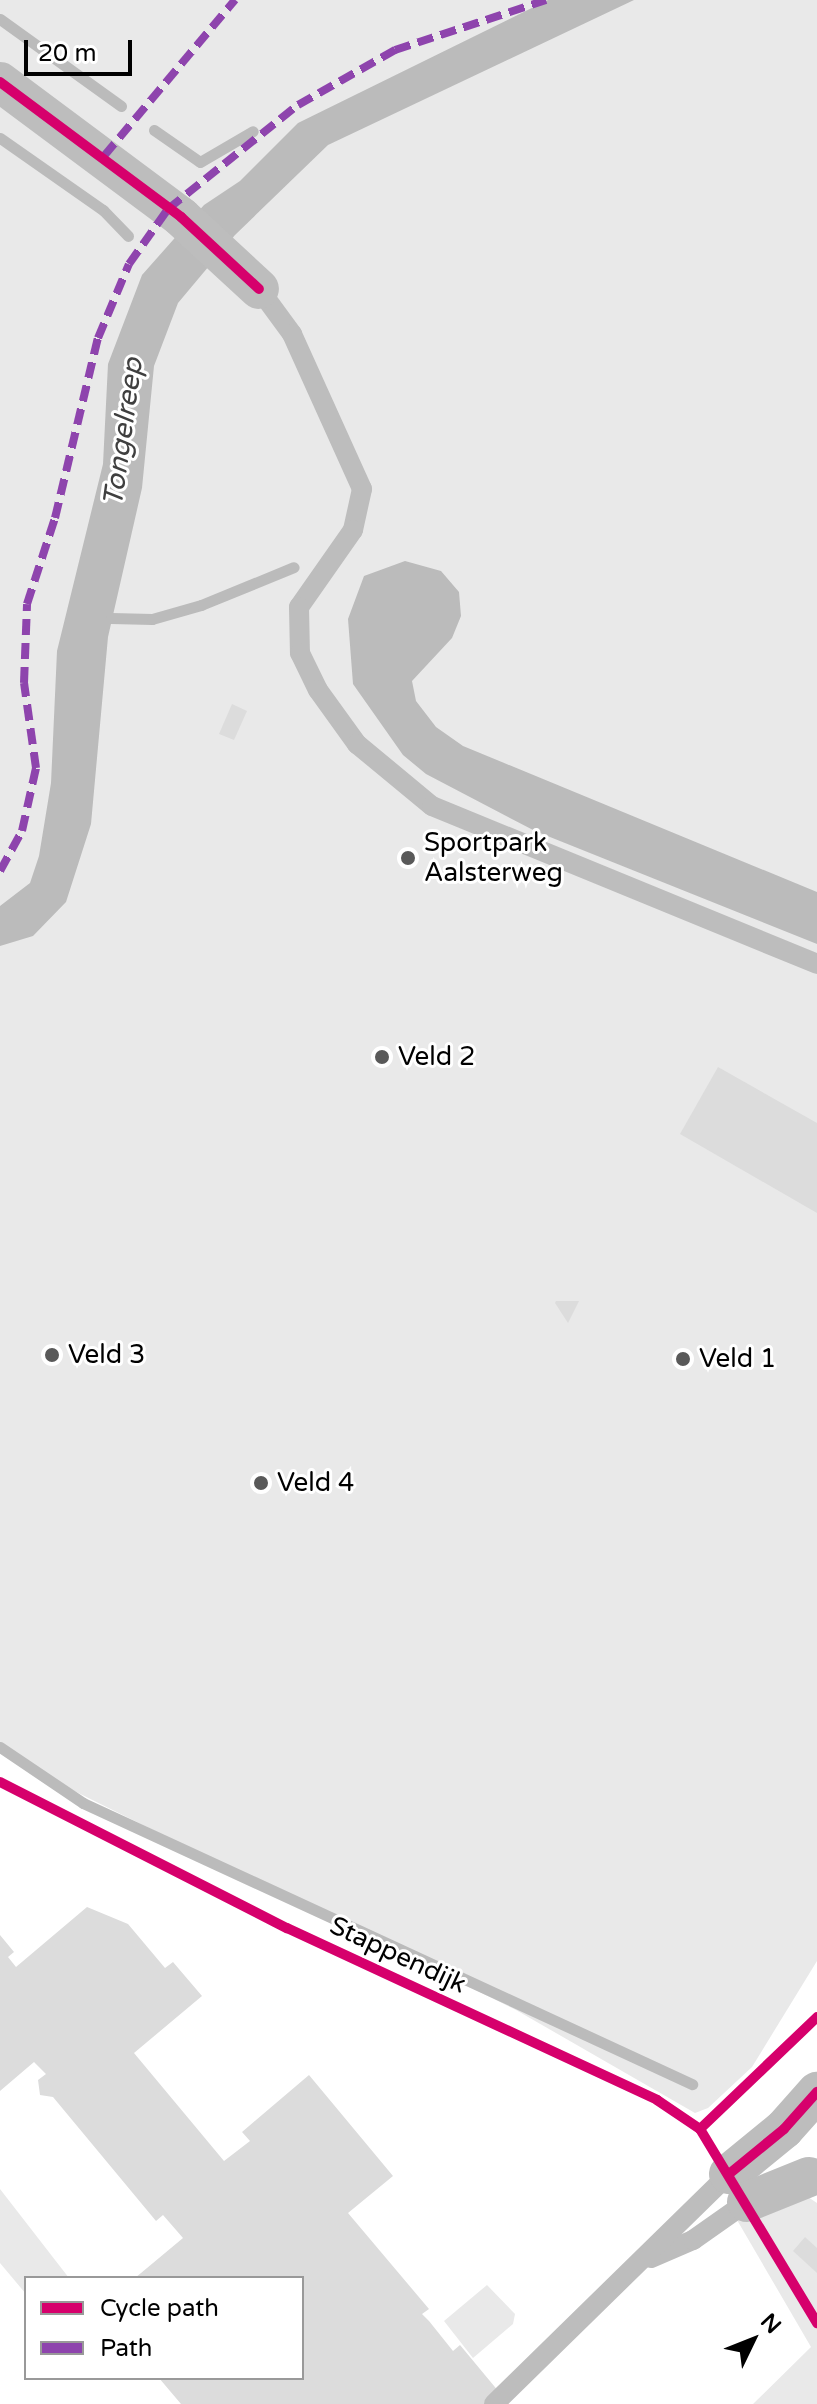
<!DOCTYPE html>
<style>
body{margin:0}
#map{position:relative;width:817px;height:2404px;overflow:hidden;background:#fff;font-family:"Varela Round",sans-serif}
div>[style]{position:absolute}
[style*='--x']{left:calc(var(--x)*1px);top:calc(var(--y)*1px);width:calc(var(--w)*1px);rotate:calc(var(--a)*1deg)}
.green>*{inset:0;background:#e9e9e9}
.water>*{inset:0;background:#bbb}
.stream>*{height:11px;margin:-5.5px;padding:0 5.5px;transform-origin:5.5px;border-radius:5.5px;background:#bbb}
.building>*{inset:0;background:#dcdcdc}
.lane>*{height:20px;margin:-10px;padding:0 10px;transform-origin:10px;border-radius:10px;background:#bdbdbd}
.street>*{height:40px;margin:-20px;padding:0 20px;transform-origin:20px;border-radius:20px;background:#bdbdbd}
.quiet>*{height:8px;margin-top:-4px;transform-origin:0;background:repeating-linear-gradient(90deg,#8e44ad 0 16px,transparent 0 24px)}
.cycleway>*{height:10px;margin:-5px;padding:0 5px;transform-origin:5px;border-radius:5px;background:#d6006c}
.dots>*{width:22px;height:22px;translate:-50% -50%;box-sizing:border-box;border:4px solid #fff;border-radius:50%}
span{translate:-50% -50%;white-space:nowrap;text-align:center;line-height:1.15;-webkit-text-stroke:6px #fff;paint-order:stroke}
.poi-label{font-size:26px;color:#000}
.left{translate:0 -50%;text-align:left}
.street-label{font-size:26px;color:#000}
.water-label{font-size:28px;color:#3f3f3f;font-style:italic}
.legend{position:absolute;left:24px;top:2276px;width:280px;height:104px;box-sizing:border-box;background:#fff;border:2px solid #999;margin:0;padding:10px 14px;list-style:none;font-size:24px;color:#000}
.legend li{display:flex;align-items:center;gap:16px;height:40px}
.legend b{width:40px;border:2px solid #999}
.north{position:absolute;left:713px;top:2300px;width:80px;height:80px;-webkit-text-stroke:6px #fff;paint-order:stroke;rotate:47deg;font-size:22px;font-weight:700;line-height:32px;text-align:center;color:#000}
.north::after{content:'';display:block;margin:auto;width:28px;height:36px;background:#000;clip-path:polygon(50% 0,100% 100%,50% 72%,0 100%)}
.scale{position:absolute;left:24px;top:40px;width:108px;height:36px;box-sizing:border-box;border:4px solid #000;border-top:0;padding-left:10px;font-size:24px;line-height:28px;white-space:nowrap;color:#000;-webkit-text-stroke:6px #fff;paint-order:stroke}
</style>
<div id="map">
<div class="green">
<div style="clip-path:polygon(0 0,817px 0,817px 1961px,752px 2067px,708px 2108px,695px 2113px,516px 2010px,42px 1775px,0 1748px)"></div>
<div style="clip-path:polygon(0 2189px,69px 2278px,26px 2278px,26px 2294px,0 2263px)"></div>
<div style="clip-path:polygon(808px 2197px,817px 2203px,817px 2404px,753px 2404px,811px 2347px,737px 2220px)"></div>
<div style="clip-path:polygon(487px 2285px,515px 2314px,513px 2324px,473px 2358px,444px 2321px)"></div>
</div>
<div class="water">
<div style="clip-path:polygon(548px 0,634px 0,328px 145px,235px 235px,178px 303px,154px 366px,142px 488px,108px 637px,91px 824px,66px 902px,33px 936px,0 946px,0 906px,30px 883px,39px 856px,51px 783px,57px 651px,103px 464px,108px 364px,142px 275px,204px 205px,240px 181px,298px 123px)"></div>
<div style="clip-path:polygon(405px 561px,441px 571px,459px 592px,461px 616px,452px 638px,412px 681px,416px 701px,436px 727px,463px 746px,817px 892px,817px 944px,535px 831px,426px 774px,403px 755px,353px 684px,348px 619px,364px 576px)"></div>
</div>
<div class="stream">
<div style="--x:0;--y:19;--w:149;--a:35.7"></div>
<div style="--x:154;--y:130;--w:56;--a:34.8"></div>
<div style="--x:200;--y:162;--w:61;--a:-30.3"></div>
<div style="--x:0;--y:138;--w:126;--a:35"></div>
<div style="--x:103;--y:210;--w:36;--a:46"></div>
<div style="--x:111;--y:618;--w:41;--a:1.4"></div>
<div style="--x:152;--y:619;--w:51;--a:-15.9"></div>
<div style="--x:201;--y:605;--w:100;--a:-22.2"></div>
<div style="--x:0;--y:1747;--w:100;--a:34"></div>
<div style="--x:83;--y:1803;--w:671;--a:24.77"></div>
</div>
<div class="building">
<div style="clip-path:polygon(232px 704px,247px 711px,234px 740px,219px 734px)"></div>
<div style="clip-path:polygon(718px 1067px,817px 1123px,817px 1213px,680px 1134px)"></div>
<div style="clip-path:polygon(556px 1301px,579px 1301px,568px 1323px,555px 1303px)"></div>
<div style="clip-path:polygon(87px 1907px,128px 1924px,165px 1968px,173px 1962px,202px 1996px,134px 2053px,224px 2161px,250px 2141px,242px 2132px,309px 2075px,393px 2176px,348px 2213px,429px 2309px,422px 2314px,429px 2321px,453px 2351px,460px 2345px,509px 2404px,181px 2404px,159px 2378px,302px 2378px,302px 2278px,135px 2278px,183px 2238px,163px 2215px,156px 2221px,53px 2097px,40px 2095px,38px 2080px,46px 2074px,34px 2062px,0 2091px,0 1935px,14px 1952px,8px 1957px,16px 1967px)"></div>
<div style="clip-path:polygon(805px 2237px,817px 2248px,817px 2273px,793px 2251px)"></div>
</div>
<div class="lane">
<div style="--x:259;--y:289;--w:56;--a:53.7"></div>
<div style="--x:292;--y:334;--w:170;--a:65.7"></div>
<div style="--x:362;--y:489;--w:42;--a:102.4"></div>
<div style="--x:353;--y:530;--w:94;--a:125"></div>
<div style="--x:299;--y:607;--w:46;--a:88.8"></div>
<div style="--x:300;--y:653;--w:41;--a:64.1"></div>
<div style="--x:318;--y:690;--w:67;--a:54.2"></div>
<div style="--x:357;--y:744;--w:97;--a:39.6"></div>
<div style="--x:432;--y:806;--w:416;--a:22.3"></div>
<div style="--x:651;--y:2258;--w:46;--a:-23.2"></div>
<div style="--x:693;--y:2240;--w:66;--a:-35.1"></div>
<div style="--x:494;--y:2404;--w:329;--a:-44.4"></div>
</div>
<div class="street">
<div style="--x:0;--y:82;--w:226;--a:36.7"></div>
<div style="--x:181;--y:217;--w:106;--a:42.7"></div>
<div style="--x:729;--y:2174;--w:71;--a:-39.3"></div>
<div style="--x:784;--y:2129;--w:50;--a:-48.3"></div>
<div style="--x:747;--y:2202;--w:67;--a:-22"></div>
</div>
<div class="quiet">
<div style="--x:104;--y:156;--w:204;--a:-50"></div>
<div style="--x:0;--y:871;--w:46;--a:-61.2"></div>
<div style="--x:22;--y:831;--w:65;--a:-77.5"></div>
<div style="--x:36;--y:768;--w:86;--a:-98"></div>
<div style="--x:24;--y:683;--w:79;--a:-87.8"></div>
<div style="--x:27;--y:604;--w:90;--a:-72"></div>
<div style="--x:55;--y:518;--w:185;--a:-76.6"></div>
<div style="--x:98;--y:338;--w:80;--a:-67.3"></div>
<div style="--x:129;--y:264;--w:67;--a:-54.7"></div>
<div style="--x:168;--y:209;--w:166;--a:-38.7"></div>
<div style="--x:298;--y:105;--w:112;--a:-29.6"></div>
<div style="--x:395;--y:50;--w:159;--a:-18.3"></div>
</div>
<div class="cycleway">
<div style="--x:0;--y:82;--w:226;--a:36.7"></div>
<div style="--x:181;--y:217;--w:106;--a:42.7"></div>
<div style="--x:0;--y:1782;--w:322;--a:27"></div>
<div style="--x:287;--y:1928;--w:408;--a:24.9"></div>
<div style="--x:657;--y:2100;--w:52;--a:34"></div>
<div style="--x:700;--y:2129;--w:227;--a:58.9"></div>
<div style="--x:700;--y:2129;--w:162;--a:-43.7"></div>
<div style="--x:729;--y:2174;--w:71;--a:-39.3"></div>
<div style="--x:784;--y:2129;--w:50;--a:-48.3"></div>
</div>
<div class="dots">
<div style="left:408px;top:858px;background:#595959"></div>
<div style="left:382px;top:1057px;background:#595959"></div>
<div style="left:52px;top:1355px;background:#595959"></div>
<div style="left:683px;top:1359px;background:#595959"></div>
<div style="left:261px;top:1483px;background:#595959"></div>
</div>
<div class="poi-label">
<span class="left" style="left:424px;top:858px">Sportpark<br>Aalsterweg</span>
<span class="left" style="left:398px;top:1057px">Veld 2</span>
<span class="left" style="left:68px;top:1355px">Veld 3</span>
<span class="left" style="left:699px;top:1359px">Veld 1</span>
<span class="left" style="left:277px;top:1483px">Veld 4</span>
</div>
<div class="street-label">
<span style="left:398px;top:1955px;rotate:25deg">Stappendijk</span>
</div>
<div class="water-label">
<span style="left:123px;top:432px;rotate:-82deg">Tongelreep</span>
</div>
<ul class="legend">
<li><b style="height:10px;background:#d6006c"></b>Cycle path</li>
<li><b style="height:10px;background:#8e44ad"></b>Path</li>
</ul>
<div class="north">N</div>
<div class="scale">20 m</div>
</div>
